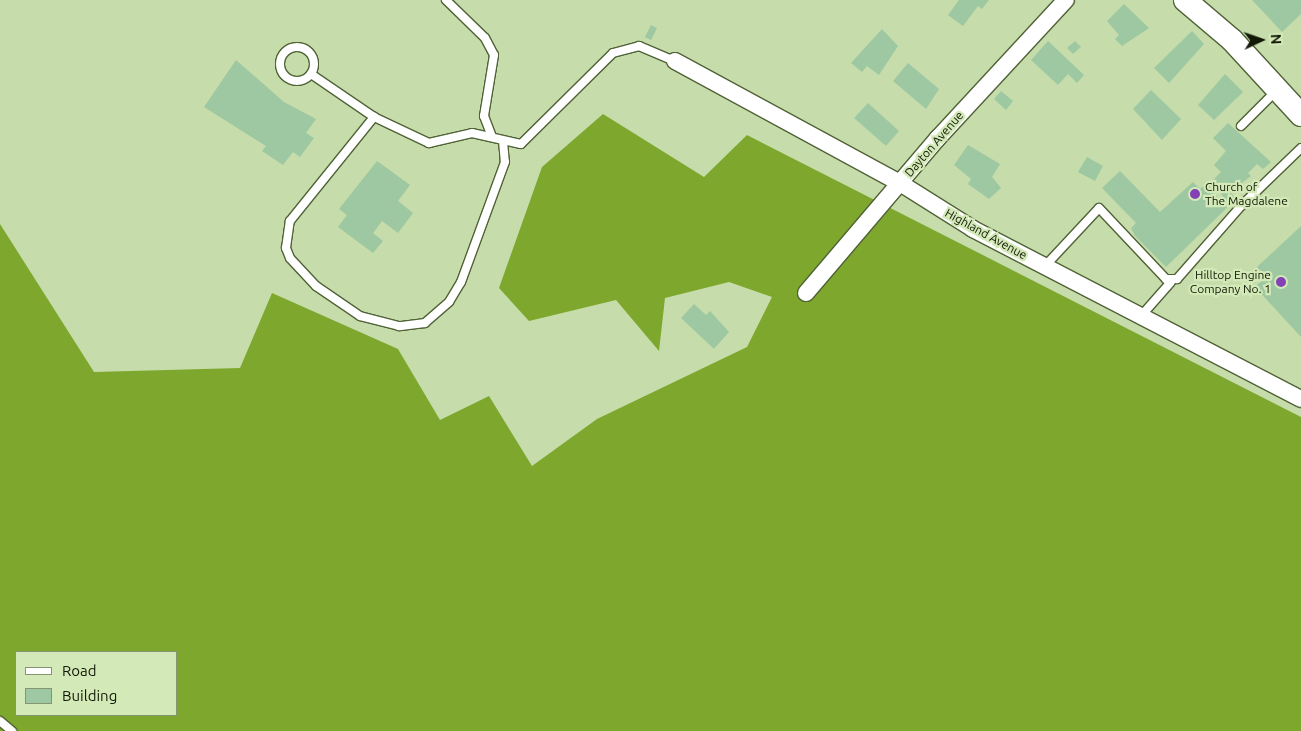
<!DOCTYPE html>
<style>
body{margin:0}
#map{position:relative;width:1301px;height:731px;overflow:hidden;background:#c6dcab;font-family:Ubuntu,sans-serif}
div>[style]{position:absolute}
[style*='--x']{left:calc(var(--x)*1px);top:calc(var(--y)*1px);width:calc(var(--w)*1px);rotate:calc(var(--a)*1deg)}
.forest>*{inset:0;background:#7da82d}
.building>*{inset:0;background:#9dc8a1}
.roads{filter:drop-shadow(1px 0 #506236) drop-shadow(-1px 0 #506236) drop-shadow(0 1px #506236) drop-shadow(0 -1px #506236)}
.lane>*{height:8px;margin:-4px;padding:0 4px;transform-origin:4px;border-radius:4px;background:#fff}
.lane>.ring{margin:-4px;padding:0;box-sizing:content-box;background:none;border:8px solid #fff;border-radius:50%}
.street>*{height:16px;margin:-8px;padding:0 8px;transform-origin:8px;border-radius:8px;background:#fff}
.secondary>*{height:22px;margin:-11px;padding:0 11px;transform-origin:11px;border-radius:11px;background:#fff}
.dots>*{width:14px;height:14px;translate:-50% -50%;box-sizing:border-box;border:2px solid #d3e9b7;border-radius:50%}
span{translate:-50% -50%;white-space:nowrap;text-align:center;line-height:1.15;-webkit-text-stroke:4.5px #d3e9b7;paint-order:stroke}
.street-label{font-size:12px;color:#111806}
.poi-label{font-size:12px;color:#111806}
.left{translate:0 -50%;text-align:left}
.right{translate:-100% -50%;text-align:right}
.legend{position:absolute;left:15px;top:651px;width:162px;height:65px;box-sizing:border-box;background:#d3e9b7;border:1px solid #859570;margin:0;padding:6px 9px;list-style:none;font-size:15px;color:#111806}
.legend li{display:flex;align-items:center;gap:10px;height:25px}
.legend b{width:25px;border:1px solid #859570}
.north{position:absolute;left:1236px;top:15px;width:50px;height:50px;-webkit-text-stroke:4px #d3e9b7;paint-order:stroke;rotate:87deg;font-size:14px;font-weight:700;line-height:20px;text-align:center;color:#111806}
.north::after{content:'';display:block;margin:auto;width:18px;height:22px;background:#111806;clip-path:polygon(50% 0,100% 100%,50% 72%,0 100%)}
</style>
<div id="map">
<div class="forest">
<div style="clip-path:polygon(evenodd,603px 114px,704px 177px,747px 135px,1301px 417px,1301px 731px,0 731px,0 224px,94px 372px,240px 368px,272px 293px,398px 349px,440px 420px,489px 396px,532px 466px,597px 419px,747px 347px,772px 297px,729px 282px,665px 298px,659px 351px,616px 300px,529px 321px,499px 288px,542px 167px,603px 114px,16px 652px,176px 652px,176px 715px,16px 715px,16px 652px)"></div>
</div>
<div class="building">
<div style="clip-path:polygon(959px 0,989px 0,982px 9px,978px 6px,963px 26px,948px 15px)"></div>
<div style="clip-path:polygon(1252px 0,1301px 0,1301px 14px,1282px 32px)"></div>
<div style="clip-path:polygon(1124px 4px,1149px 28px,1122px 46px,1115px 39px,1119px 35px,1107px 21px)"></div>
<div style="clip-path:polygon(651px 25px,657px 28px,651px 40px,645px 37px)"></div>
<div style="clip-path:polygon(882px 29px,898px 46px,879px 75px,867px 66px,862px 72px,851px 63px)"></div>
<div style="clip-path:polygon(1192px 31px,1204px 44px,1169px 83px,1154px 68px)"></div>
<div style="clip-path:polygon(1048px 41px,1084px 75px,1077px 83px,1068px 74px,1058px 85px,1031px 60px)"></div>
<div style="clip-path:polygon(1075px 41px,1081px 47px,1073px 54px,1067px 48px)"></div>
<div style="clip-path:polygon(236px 60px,284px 102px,316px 119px,306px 133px,314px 138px,300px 157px,293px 152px,283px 165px,262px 151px,266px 146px,204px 107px)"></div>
<div style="clip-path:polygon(908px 63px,939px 89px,926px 109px,893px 81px)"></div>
<div style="clip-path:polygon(1225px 74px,1243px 92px,1214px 120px,1198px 105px)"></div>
<div style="clip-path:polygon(1151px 90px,1181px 119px,1162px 140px,1133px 109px)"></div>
<div style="clip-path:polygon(1001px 91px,1013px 101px,1006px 110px,994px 99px)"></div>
<div style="clip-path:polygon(868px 103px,899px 131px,886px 146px,854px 118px)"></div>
<div style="clip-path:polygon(1228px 123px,1271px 162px,1263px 169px,1257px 164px,1248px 173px,1251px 176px,1230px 192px,1236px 199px,1166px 267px,1135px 236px,1131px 228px,1136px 223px,1102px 188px,1120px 171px,1160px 212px,1193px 182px,1200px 189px,1207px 183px,1219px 200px,1223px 196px,1212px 181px,1221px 172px,1214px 165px,1226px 151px,1213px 138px)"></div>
<div style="clip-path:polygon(968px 145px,1000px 164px,992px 177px,1001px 188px,989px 199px,968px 184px,971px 179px,954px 165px)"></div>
<div style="clip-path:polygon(1087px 157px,1103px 166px,1095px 181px,1078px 172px)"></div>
<div style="clip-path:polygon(377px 161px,410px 185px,398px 201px,413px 213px,398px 233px,382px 221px,373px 233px,383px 241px,373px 253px,338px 227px,347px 215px,339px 209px)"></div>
<div style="clip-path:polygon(1301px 226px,1301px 337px,1255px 287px,1266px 277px,1257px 267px)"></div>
<div style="clip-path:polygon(694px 304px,706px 315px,710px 311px,729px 332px,714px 349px,681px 318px)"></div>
</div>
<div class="roads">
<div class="lane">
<div style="--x:446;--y:0;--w:54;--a:44.3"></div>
<div style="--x:485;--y:38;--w:19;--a:62"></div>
<div style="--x:494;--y:55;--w:62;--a:99.3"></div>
<div style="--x:484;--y:116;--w:22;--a:69"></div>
<div class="ring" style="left:280px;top:47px;width:26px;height:26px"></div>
<div style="--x:311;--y:74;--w:76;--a:34.3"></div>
<div style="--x:1241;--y:126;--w:49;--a:-45"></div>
<div style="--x:503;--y:141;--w:21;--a:85"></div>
<div style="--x:505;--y:162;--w:128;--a:110.1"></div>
<div style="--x:461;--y:282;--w:23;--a:121"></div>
<div style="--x:449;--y:302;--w:32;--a:139"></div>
<div style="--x:425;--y:323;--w:26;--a:173"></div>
<div style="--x:399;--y:326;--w:40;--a:-165.6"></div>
<div style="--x:360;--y:316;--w:53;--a:-145.7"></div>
<div style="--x:316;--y:286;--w:38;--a:-133"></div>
<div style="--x:290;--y:258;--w:11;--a:-112"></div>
<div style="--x:286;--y:248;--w:27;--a:-82"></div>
<div style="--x:290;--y:221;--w:134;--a:-51.1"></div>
<div style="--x:374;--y:117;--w:61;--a:25.3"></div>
<div style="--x:429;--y:143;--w:44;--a:-13.1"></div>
<div style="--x:472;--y:133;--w:50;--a:12.7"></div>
<div style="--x:521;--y:144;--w:129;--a:-44.7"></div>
<div style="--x:613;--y:53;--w:27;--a:-15"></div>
<div style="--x:639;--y:46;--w:39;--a:23"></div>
<div style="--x:1045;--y:266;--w:79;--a:-47"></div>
<div style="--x:1099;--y:208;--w:98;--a:46.7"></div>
<div style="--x:1166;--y:279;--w:11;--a:0"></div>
<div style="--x:1177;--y:279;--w:97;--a:-48.8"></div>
<div style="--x:1241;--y:206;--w:83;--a:-44"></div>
<div style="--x:1141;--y:316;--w:45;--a:-48.6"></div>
<div style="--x:0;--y:721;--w:16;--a:40"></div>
</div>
<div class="street">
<div style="--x:675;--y:61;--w:256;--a:28.5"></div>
<div style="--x:900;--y:183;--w:86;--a:32.2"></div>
<div style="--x:973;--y:229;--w:369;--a:27.4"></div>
<div style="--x:806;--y:293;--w:204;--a:-49.6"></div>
<div style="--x:938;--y:138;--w:188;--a:-47.2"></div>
</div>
<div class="secondary">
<div style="--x:1185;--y:0;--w:62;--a:40.4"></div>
<div style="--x:1232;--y:40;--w:102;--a:47.4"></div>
</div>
</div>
<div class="dots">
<div style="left:1195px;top:194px;background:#8341b5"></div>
<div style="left:1281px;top:282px;background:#8341b5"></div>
</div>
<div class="street-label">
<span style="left:934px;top:144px;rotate:-49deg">Dayton Avenue</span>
<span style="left:986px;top:234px;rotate:29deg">Highland Avenue</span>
</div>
<div class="poi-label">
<span class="left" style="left:1205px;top:194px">Church of<br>The Magdalene</span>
<span class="right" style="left:1271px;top:282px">Hilltop Engine<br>Company No. 1</span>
</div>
<ul class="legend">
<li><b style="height:6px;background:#fff"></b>Road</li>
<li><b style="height:14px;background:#9dc8a1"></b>Building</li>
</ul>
<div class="north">N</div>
</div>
